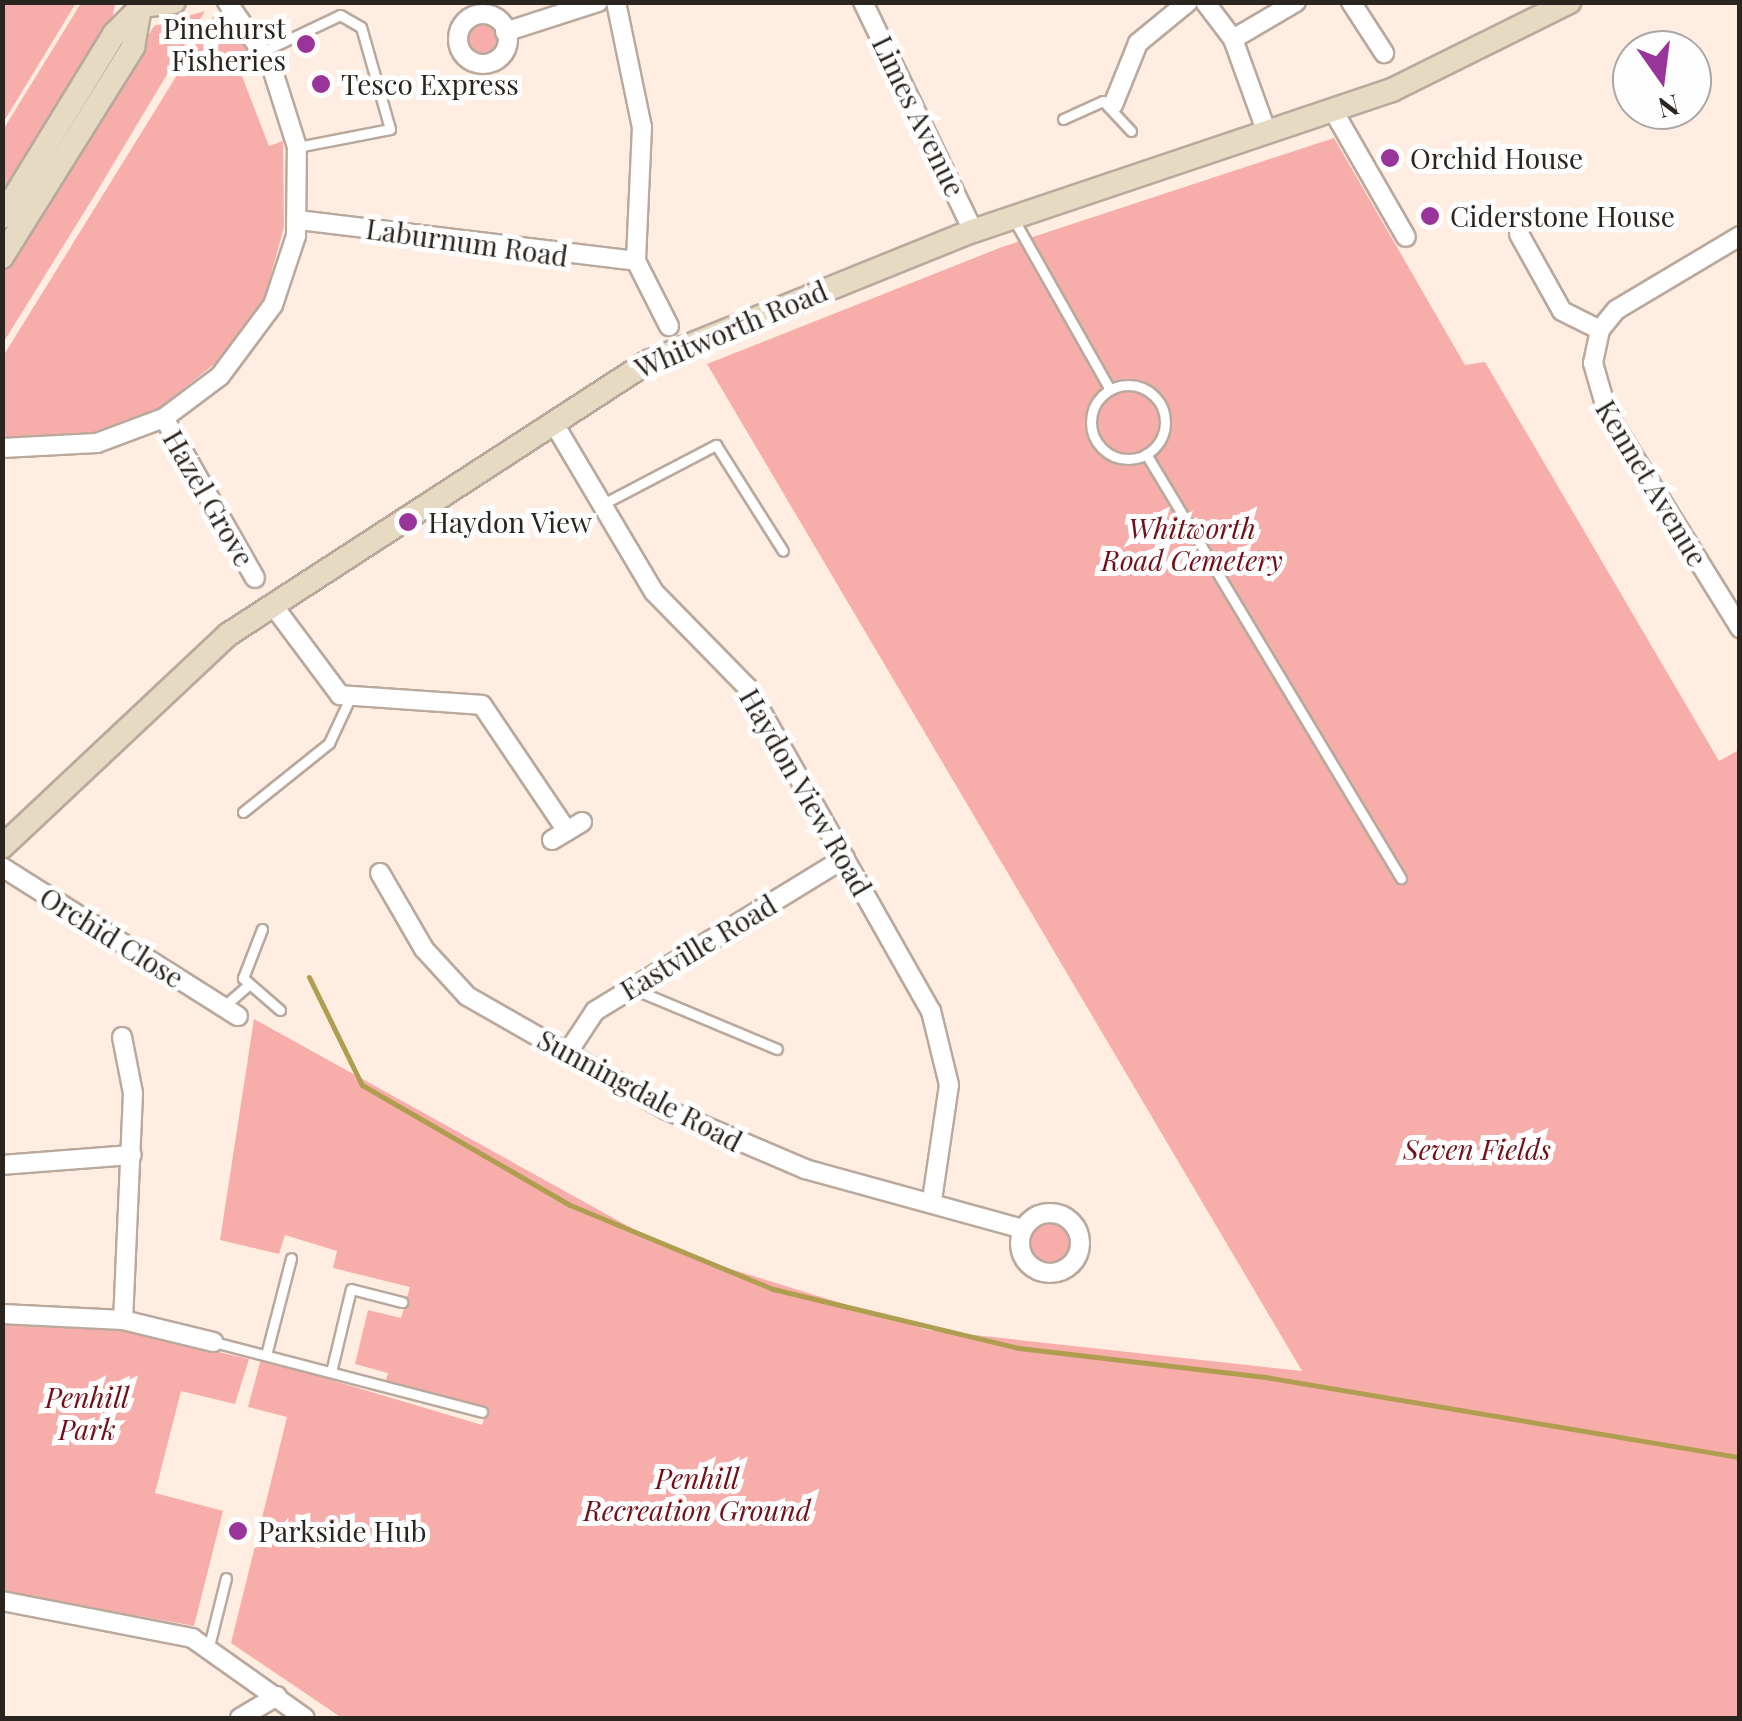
<!DOCTYPE html>
<style>
body{margin:0}
#map{position:relative;width:1742px;height:1721px;overflow:hidden;background:#feede0;font-family:"Playfair Display",serif}
div>[style]{position:absolute}
[style*='--x']{left:calc(var(--x)*1px);top:calc(var(--y)*1px);width:calc(var(--w)*1px);rotate:calc(var(--a)*1deg)}
.green>*{inset:0;background:#f7aeaa}
.round{border-radius:50%}
.stream>*{height:5px;margin:-2.5px;padding:0 2.5px;transform-origin:2.5px;border-radius:2.5px;background:#af9d50}
.roads{filter:drop-shadow(2px 0 #b9a99d) drop-shadow(-2px 0 #b9a99d) drop-shadow(0 2px #b9a99d) drop-shadow(0 -2px #b9a99d)}
.lane>*{height:9px;margin:-4.5px;padding:0 4.5px;transform-origin:4.5px;border-radius:4.5px;background:#fff}
.lane>.ring{margin:-4.5px;padding:0;box-sizing:content-box;background:none;border:9px solid #fff;border-radius:50%}
.street>*{height:18px;margin:-9px;padding:0 9px;transform-origin:9px;border-radius:9px;background:#fff}
.street>.ring{margin:-9px;padding:0;box-sizing:content-box;background:none;border:18px solid #fff;border-radius:50%}
.secondary>*{height:22px;margin:-11px;padding:0 11px;transform-origin:11px;border-radius:11px;background:#e7dac2}
.dots>*{width:28px;height:28px;translate:-50% -50%;box-sizing:border-box;border:5px solid #fefefe;border-radius:50%}
span{translate:-50% -50%;white-space:nowrap;text-align:center;line-height:1.15;-webkit-text-stroke:10px #fefefe;paint-order:stroke}
.poi-label{font-size:28px;color:#2b2520}
.right{translate:-100% -50%;text-align:right}
.left{translate:0 -50%;text-align:left}
.street-label{font-size:28px;color:#2b2520}
.park-label{font-size:28px;color:#72101a;font-style:italic}
.frame{position:absolute;inset:0;border:5px solid #2b2520;pointer-events:none}
.north{position:absolute;left:1612px;top:30px;width:100px;height:100px;box-sizing:border-box;background:#fefefe;border:2px solid #aaa7a5;border-radius:50%;rotate:166deg;font-size:28px;font-weight:700;line-height:40px;text-align:center;color:#2b2520}
.north::after{content:'';display:block;margin:auto;width:35px;height:45px;background:#99359a;clip-path:polygon(50% 0,100% 100%,50% 72%,0 100%)}
</style>
<div id="map">
<div class="green">
<div style="clip-path:polygon(2px 3px,76px 3px,3px 123px,2px 123px)"></div>
<div style="clip-path:polygon(81px 3px,115px 3px,113px 16px,3px 201px,3px 130px)"></div>
<div style="clip-path:polygon(205px 11px,93px 198px,3px 343px,3px 265px,154px 26px)"></div>
<div style="clip-path:polygon(216px 12px,255px 59px,238px 66px,269px 146px,283px 141px,284px 227px,264px 300px,223px 357px,151px 415px,89px 437px,3px 439px,2px 358px)"></div>
<div class="round" style="left:464px;top:23px;width:34px;height:34px"></div>
<div style="clip-path:polygon(1334px 138px,1465px 365px,1485px 362px,1719px 761px,1739px 750px,1739px 1718px,342px 1718px,231px 1643px,287px 1417px,248px 1407px,261px 1359px,482px 1425px,487px 1410px,385px 1383px,388px 1373px,355px 1364px,368px 1310px,401px 1318px,410px 1287px,333px 1268px,337px 1251px,285px 1235px,279px 1254px,220px 1240px,254px 1019px,653px 1240px,711px 1263px,928px 1330px,1302px 1371px,707px 364px,1002px 247px)"></div>
<div class="round" style="left:1028px;top:1221px;width:44px;height:44px"></div>
<div style="clip-path:polygon(2px 1325px,128px 1331px,249px 1359px,235px 1404px,181px 1391px,155px 1493px,223px 1511px,194px 1626px,3px 1592px)"></div>
</div>
<div class="stream">
<div style="--x:309;--y:977;--w:120;--a:63.9"></div>
<div style="--x:362;--y:1085;--w:240;--a:30"></div>
<div style="--x:570;--y:1205;--w:220;--a:22.5"></div>
<div style="--x:773;--y:1289;--w:253;--a:13.5"></div>
<div style="--x:1019;--y:1348;--w:248;--a:6.7"></div>
<div style="--x:1265;--y:1377;--w:482;--a:9.6"></div>
</div>
<div class="roads">
<div class="lane">
<div style="--x:264;--y:51;--w:84;--a:-25.3"></div>
<div style="--x:340;--y:15;--w:24;--a:30"></div>
<div style="--x:361;--y:27;--w:106;--a:74.1"></div>
<div style="--x:390;--y:129;--w:95;--a:169"></div>
<div style="--x:1063;--y:119;--w:44;--a:-24.2"></div>
<div style="--x:1103;--y:101;--w:41;--a:47"></div>
<div style="--x:1014;--y:220;--w:195;--a:60.5"></div>
<div class="ring" style="left:1091px;top:385px;width:65px;height:65px"></div>
<div style="--x:1146;--y:454;--w:495;--a:59"></div>
<div style="--x:601;--y:505;--w:130;--a:-27.6"></div>
<div style="--x:716;--y:445;--w:125;--a:57.7"></div>
<div style="--x:243;--y:812;--w:110;--a:-38.7"></div>
<div style="--x:329;--y:743;--w:50;--a:-65"></div>
<div style="--x:262;--y:929;--w:53;--a:111.2"></div>
<div style="--x:243;--y:978;--w:49;--a:40.9"></div>
<div style="--x:631;--y:988;--w:158;--a:22.7"></div>
<div style="--x:223;--y:1007;--w:32;--a:-41"></div>
<div style="--x:214;--y:1342;--w:277;--a:14.6"></div>
<div style="--x:266;--y:1355;--w:100;--a:-75.5"></div>
<div style="--x:331;--y:1372;--w:85;--a:-76.5"></div>
<div style="--x:351;--y:1289;--w:53;--a:14.3"></div>
<div style="--x:209;--y:1646;--w:70;--a:-76"></div>
</div>
<div class="street">
<div style="--x:616;--y:2;--w:128;--a:78.3"></div>
<div style="--x:642;--y:127;--w:134;--a:92.6"></div>
<div style="--x:636;--y:261;--w:73;--a:63.1"></div>
<div style="--x:863;--y:2;--w:254;--a:64.3"></div>
<div style="--x:1205;--y:2;--w:46;--a:52.9"></div>
<div style="--x:1233;--y:39;--w:100;--a:70.1"></div>
<div style="--x:1351;--y:2;--w:61;--a:57.1"></div>
<div class="ring" style="left:458px;top:14px;width:32px;height:32px"></div>
<div style="--x:505;--y:32;--w:98;--a:-17.9"></div>
<div style="--x:1233;--y:39;--w:73;--a:-30.4"></div>
<div style="--x:1113;--y:105;--w:67;--a:-68"></div>
<div style="--x:1138;--y:43;--w:65;--a:-39.4"></div>
<div style="--x:1334;--y:112;--w:144;--a:60.1"></div>
<div style="--x:298;--y:220;--w:340;--a:6.9"></div>
<div style="--x:1519;--y:234;--w:88;--a:60.8"></div>
<div style="--x:1562;--y:311;--w:42;--a:26.6"></div>
<div style="--x:1740;--y:236;--w:144;--a:149.2"></div>
<div style="--x:1616;--y:310;--w:26;--a:129"></div>
<div style="--x:1600;--y:330;--w:34;--a:102"></div>
<div style="--x:1593;--y:363;--w:54;--a:73.9"></div>
<div style="--x:1608;--y:415;--w:251;--a:58.2"></div>
<div style="--x:164;--y:418;--w:184;--a:60.4"></div>
<div style="--x:556;--y:427;--w:192;--a:59.3"></div>
<div style="--x:654;--y:592;--w:134;--a:45.6"></div>
<div style="--x:748;--y:688;--w:371;--a:60.5"></div>
<div style="--x:931;--y:1011;--w:76;--a:76.3"></div>
<div style="--x:949;--y:1085;--w:116;--a:98.4"></div>
<div style="--x:2;--y:448;--w:95;--a:-3"></div>
<div style="--x:97;--y:443;--w:72;--a:-20.5"></div>
<div style="--x:164;--y:418;--w:70;--a:-36.9"></div>
<div style="--x:220;--y:376;--w:89;--a:-53.3"></div>
<div style="--x:273;--y:305;--w:73;--a:-71.6"></div>
<div style="--x:296;--y:236;--w:89;--a:-89.4"></div>
<div style="--x:297;--y:147;--w:86;--a:-107.6"></div>
<div style="--x:271;--y:65;--w:77;--a:-124.9"></div>
<div style="--x:272;--y:604;--w:114;--a:53.2"></div>
<div style="--x:340;--y:695;--w:142;--a:4"></div>
<div style="--x:482;--y:705;--w:152;--a:56"></div>
<div style="--x:552;--y:840;--w:35;--a:-31"></div>
<div style="--x:2;--y:867;--w:279;--a:32.3"></div>
<div style="--x:380;--y:873;--w:88;--a:59.9"></div>
<div style="--x:424;--y:949;--w:64;--a:47.5"></div>
<div style="--x:467;--y:996;--w:230;--a:29.7"></div>
<div style="--x:667;--y:1110;--w:150;--a:23.1"></div>
<div style="--x:805;--y:1169;--w:226;--a:15.4"></div>
<div style="--x:122;--y:1037;--w:57;--a:78.9"></div>
<div style="--x:133;--y:1093;--w:227;--a:92.5"></div>
<div style="--x:568;--y:1052;--w:49;--a:-56.6"></div>
<div style="--x:595;--y:1011;--w:293;--a:-31.5"></div>
<div style="--x:2;--y:1165;--w:130;--a:-4.4"></div>
<div class="ring" style="left:1020px;top:1213px;width:42px;height:42px"></div>
<div style="--x:2;--y:1314;--w:121;--a:2.8"></div>
<div style="--x:123;--y:1320;--w:93;--a:13.7"></div>
<div style="--x:2;--y:1601;--w:194;--a:11"></div>
<div style="--x:192;--y:1638;--w:138;--a:35.3"></div>
<div style="--x:240;--y:1718;--w:43;--a:-30.7"></div>
</div>
<div class="secondary">
<div style="--x:142;--y:6;--w:32;--a:-7"></div>
<div style="--x:2;--y:217;--w:215;--a:-58.5"></div>
<div style="--x:114;--y:34;--w:40;--a:-45"></div>
<div style="--x:2;--y:257;--w:248;--a:-58"></div>
<div style="--x:133;--y:47;--w:46;--a:-79.9"></div>
<div style="--x:2;--y:847;--w:311;--a:-43.2"></div>
<div style="--x:229;--y:634;--w:500;--a:-33"></div>
<div style="--x:648;--y:362;--w:350;--a:-22"></div>
<div style="--x:973;--y:231;--w:442;--a:-18.6"></div>
<div style="--x:1392;--y:90;--w:198;--a:-26.4"></div>
</div>
</div>
<div class="dots">
<div style="left:306px;top:44px;background:#99359a"></div>
<div style="left:321px;top:84px;background:#99359a"></div>
<div style="left:1390px;top:158px;background:#99359a"></div>
<div style="left:1430px;top:216px;background:#99359a"></div>
<div style="left:408px;top:522px;background:#99359a"></div>
<div style="left:238px;top:1531px;background:#99359a"></div>
</div>
<div class="poi-label">
<span class="right" style="left:286px;top:44px">Pinehurst<br>Fisheries</span>
<span class="left" style="left:341px;top:84px">Tesco Express</span>
<span class="left" style="left:1410px;top:158px">Orchid House</span>
<span class="left" style="left:1450px;top:216px">Ciderstone House</span>
<span class="left" style="left:428px;top:522px">Haydon View</span>
<span class="left" style="left:258px;top:1531px">Parkside Hub</span>
</div>
<div class="street-label">
<span style="left:919px;top:116px;rotate:64deg">Limes Avenue</span>
<span style="left:467px;top:242px;rotate:8deg">Laburnum Road</span>
<span style="left:731px;top:329px;rotate:-23deg">Whitworth Road</span>
<span style="left:1652px;top:483px;rotate:59deg">Kennet Avenue</span>
<span style="left:209px;top:498px;rotate:60deg">Hazel Grove</span>
<span style="left:806px;top:792px;rotate:60deg">Haydon View Road</span>
<span style="left:112px;top:937px;rotate:32deg">Orchid Close</span>
<span style="left:698px;top:947px;rotate:-31deg">Eastville Road</span>
<span style="left:640px;top:1090px;rotate:28deg">Sunningdale Road</span>
</div>
<div class="park-label">
<span style="left:1192px;top:544px">Whitworth<br>Road Cemetery</span>
<span style="left:1477px;top:1149px">Seven Fields</span>
<span style="left:87px;top:1413px">Penhill<br>Park</span>
<span style="left:697px;top:1494px">Penhill<br>Recreation Ground</span>
</div>
<div class="frame"></div>
<div class="north">N</div>
</div>
